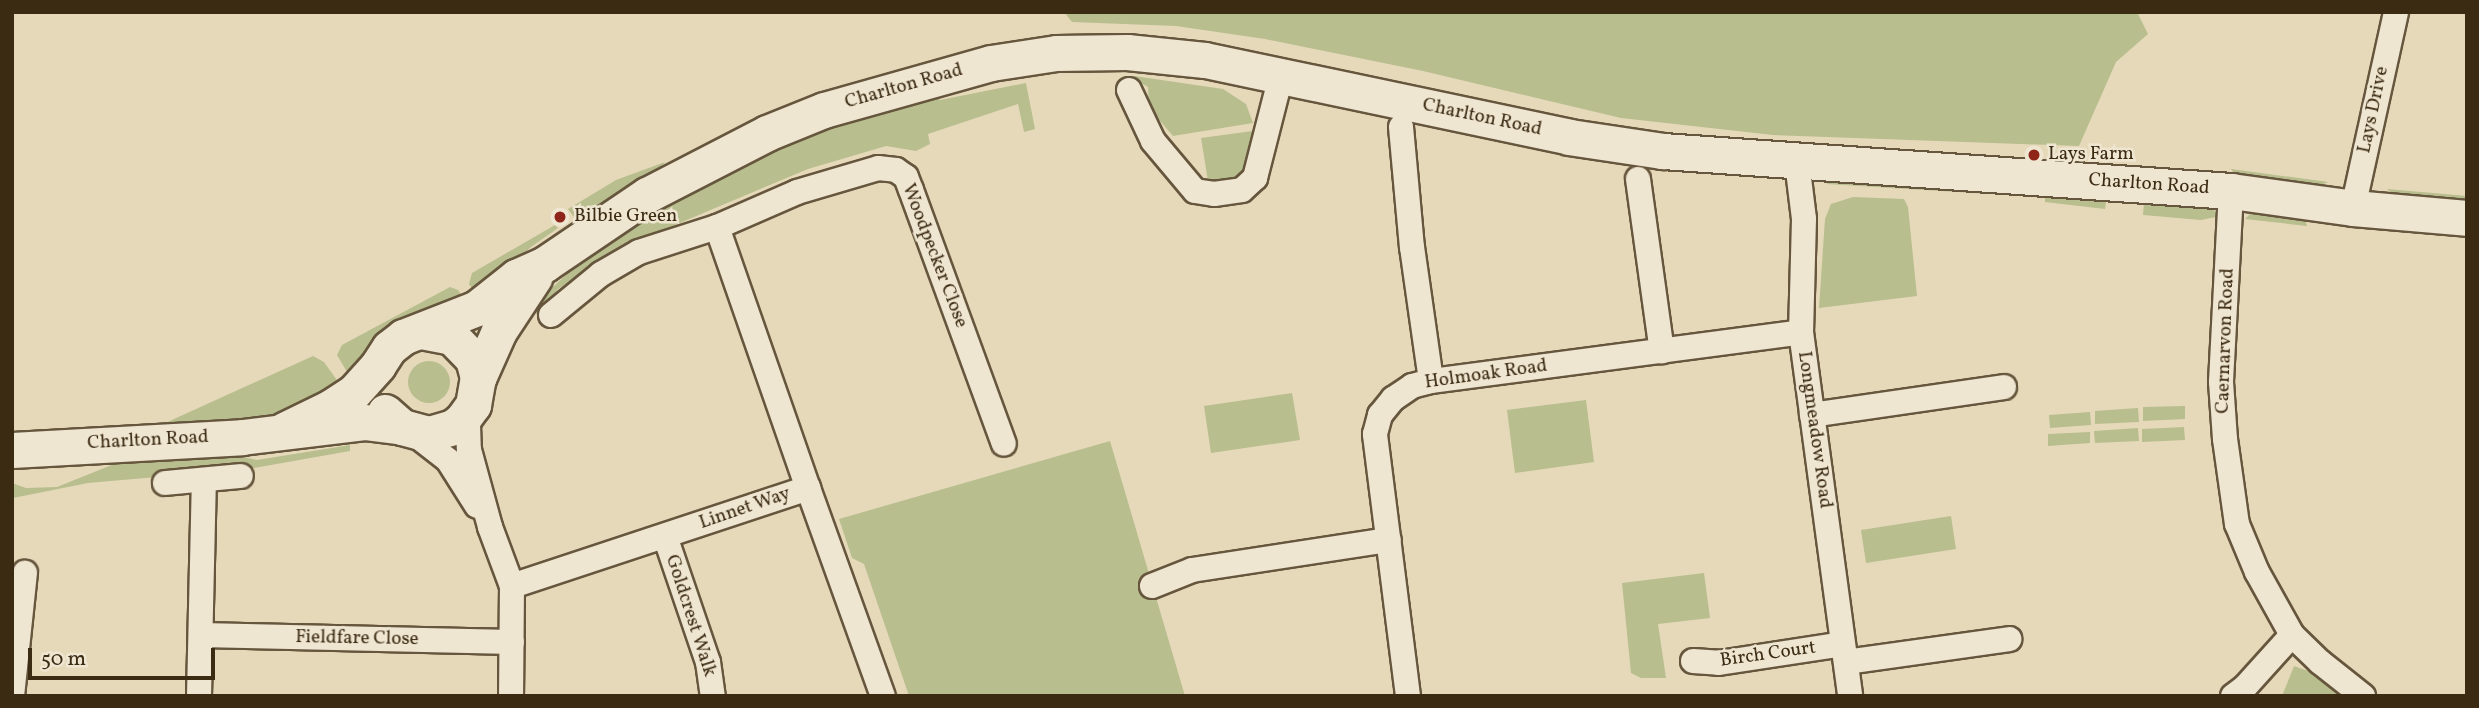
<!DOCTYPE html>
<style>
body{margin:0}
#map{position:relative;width:2479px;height:708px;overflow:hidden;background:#e6d9ba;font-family:Vollkorn,serif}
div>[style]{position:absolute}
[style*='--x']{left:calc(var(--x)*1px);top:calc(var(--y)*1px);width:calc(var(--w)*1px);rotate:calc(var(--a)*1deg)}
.green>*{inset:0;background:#b8be8d}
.round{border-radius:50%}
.roads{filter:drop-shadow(2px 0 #66563d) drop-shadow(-2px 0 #66563d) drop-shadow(0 2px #66563d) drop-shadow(0 -2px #66563d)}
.street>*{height:24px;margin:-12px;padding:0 12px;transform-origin:12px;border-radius:12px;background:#efe6d2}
.secondary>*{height:35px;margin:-17.5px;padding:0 17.5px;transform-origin:17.5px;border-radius:17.5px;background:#efe6d2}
.dots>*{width:19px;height:19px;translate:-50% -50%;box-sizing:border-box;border:4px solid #efe6d2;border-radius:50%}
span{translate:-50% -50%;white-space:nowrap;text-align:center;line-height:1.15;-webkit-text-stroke:5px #efe6d2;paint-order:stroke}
.street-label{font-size:19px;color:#3c2b13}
.poi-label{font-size:19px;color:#3c2b13}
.left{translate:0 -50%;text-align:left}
.frame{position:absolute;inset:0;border:14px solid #3c2b13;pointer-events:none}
.scale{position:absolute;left:28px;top:648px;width:187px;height:32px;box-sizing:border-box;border:4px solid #3c2b13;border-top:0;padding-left:9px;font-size:21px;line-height:24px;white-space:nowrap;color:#3c2b13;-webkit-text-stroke:5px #efe6d2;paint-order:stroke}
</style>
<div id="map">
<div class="green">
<div style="clip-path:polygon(1064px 12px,2137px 12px,2148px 34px,2116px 62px,2079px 146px,1773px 135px,1621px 118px,1423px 71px,1265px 39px,1176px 26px,1072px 22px)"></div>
<div style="clip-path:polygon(1134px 76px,1223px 89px,1246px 104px,1253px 123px,1173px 136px,1149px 108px,1148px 87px,1134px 79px)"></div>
<div style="clip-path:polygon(1026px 83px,1035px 129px,1024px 132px,1018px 104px,928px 134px,930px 144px,916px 151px,886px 146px,808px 169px,625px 246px,558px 289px,537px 315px,534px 311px,553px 287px,603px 241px,632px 221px,777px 143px,857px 116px,934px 95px,940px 100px)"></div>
<div style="clip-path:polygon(1260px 130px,1253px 164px,1237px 182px,1212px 184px,1208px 181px,1201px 138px)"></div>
<div style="clip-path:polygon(665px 162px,653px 176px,638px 186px,574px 217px,568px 209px,616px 180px)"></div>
<div style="clip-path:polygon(2231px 169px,2328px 182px,2313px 188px,2235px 175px)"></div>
<div style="clip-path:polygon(1829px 178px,2000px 188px,1996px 194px,1989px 194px,1827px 184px)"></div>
<div style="clip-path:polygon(2387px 189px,2467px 196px,2467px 205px,2394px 195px)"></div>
<div style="clip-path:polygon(2098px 195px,2106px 202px,2105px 209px,2045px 202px,2045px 197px,2093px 201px)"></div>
<div style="clip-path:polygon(1853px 197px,1904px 199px,1908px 207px,1917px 296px,1819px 308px,1825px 219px,1831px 204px)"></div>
<div style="clip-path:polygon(2144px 203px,2208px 206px,2216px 212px,2216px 217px,2201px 220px,2143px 215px)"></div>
<div style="clip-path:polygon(2257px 207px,2304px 216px,2307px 226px,2245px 219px)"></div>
<div style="clip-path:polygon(555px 225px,558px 228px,531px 247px,477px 297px,469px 284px,472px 273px)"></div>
<div style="clip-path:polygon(450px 287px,458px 290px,466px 303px,353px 382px,337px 355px,342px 345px)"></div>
<div style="clip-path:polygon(313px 356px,324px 362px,344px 390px,297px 415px,161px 429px,163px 424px)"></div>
<div class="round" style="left:408px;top:361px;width:42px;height:42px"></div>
<div style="clip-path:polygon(1292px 393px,1300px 440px,1211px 453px,1204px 406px)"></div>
<div style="clip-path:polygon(1586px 400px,1594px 462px,1515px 473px,1507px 410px)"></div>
<div style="clip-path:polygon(2185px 406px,2185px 419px,2143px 421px,2143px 407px)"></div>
<div style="clip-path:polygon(2138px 408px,2139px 422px,2095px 424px,2095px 411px)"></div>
<div style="clip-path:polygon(2090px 412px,2091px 425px,2050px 428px,2049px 415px)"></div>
<div style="clip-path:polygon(2184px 427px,2185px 440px,2142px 442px,2142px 429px)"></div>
<div style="clip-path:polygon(2138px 428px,2139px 441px,2095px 443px,2094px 431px)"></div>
<div style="clip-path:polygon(2090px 432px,2090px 443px,2048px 446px,2048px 434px)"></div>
<div style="clip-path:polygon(1110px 441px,1185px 696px,909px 696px,864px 564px,852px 558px,839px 519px)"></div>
<div style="clip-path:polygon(350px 445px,350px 451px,248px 469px,88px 483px,13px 498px,12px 506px,12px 483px,26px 488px,57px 487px,119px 462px,212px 451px,257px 460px)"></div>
<div style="clip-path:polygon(1951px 516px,1956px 549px,1866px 563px,1861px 530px)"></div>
<div style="clip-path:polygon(1704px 573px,1710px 618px,1658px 624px,1666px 678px,1641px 678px,1631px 673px,1622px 583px)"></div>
<div style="clip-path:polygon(2294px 666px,2311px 672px,2344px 696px,2282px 696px)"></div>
</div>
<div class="roads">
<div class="street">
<div style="--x:1129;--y:90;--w:56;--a:64.8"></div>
<div style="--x:1153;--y:141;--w:65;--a:50"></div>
<div style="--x:1195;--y:191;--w:19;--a:9"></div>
<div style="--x:1214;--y:194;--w:28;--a:-8"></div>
<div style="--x:1242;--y:190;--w:18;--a:-43"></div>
<div style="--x:1255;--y:178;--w:105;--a:-75.7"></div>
<div style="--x:1401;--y:127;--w:121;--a:84.8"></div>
<div style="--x:1412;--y:247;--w:135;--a:81.9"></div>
<div style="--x:1797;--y:162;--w:57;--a:83"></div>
<div style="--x:1804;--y:219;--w:113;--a:91.5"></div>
<div style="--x:1801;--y:332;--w:367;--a:82.3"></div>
<div style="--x:1638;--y:179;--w:174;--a:82.1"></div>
<div style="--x:2231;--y:191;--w:191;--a:93"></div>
<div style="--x:2221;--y:382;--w:57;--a:86"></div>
<div style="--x:2225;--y:439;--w:86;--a:82"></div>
<div style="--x:2237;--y:524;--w:52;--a:67.4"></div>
<div style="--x:2257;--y:572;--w:72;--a:60.9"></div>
<div style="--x:2292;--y:635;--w:39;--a:44"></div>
<div style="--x:2320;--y:662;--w:55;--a:38.3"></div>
<div style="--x:2353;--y:208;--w:201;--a:-77.6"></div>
<div style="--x:717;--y:227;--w:276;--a:70.8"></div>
<div style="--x:551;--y:315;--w:65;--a:-39.4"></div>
<div style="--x:601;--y:274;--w:44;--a:-30.1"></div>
<div style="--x:639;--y:252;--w:82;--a:-17.8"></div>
<div style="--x:717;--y:227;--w:87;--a:-23.6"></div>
<div style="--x:797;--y:192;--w:84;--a:-16.5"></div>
<div style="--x:878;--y:168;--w:18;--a:6"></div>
<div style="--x:896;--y:170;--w:12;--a:35"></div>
<div style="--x:906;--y:177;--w:14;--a:69"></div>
<div style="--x:911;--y:190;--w:270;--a:69.9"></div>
<div style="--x:473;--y:406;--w:20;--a:105"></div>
<div style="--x:468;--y:425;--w:25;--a:88"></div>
<div style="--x:469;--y:450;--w:80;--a:74.7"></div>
<div style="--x:490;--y:527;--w:63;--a:69.6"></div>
<div style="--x:512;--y:586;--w:110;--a:90.5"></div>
<div style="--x:1812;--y:415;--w:194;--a:-8.3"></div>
<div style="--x:412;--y:432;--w:46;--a:37.9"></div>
<div style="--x:448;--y:460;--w:54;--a:57.8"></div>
<div style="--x:165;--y:483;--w:76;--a:-5.3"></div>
<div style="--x:665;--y:536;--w:133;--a:71.2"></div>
<div style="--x:708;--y:662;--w:34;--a:82"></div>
<div style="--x:512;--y:586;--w:312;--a:-18.3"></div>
<div style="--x:808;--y:488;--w:221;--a:70.2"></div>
<div style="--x:1152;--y:586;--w:43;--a:-21.8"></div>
<div style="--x:1192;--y:570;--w:199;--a:-8.7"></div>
<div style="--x:202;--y:635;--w:310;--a:1.3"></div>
<div style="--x:1693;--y:661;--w:26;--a:4"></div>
<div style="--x:1719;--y:663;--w:125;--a:-8.7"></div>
<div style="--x:1846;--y:662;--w:165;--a:-8"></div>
<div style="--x:12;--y:696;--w:124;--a:-84"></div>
<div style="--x:199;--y:696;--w:216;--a:-88.7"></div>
<div style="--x:1408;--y:696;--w:264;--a:-97.2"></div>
<div style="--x:1375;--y:434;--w:20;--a:-75"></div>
<div style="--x:1380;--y:415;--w:21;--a:-51"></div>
<div style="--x:1393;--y:399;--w:23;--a:-34"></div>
<div style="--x:1412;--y:386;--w:20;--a:-15"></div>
<div style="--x:1431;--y:381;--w:373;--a:-7.5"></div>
<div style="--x:2233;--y:696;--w:15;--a:-37"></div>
<div style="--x:2245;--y:687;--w:70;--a:-47.9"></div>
</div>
<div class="secondary">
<div style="--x:421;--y:331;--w:32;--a:11"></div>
<div style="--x:452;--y:337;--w:30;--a:46"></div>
<div style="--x:473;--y:359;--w:20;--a:75"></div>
<div style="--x:385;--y:412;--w:23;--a:41"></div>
<div style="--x:402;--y:427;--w:28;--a:15"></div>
<div style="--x:429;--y:434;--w:25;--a:-16"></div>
<div style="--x:453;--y:427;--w:11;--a:-38"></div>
<div style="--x:462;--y:420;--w:19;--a:-54"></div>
<div style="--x:473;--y:405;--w:27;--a:-80"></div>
<div style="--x:478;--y:378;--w:51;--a:-65.9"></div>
<div style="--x:499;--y:331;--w:64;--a:-56.6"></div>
<div style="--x:284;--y:430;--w:52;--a:-26.1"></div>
<div style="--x:331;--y:407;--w:27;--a:-33"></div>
<div style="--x:354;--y:392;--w:36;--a:-48"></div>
<div style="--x:378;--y:365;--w:20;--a:-57"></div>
<div style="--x:389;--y:348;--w:18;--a:-38"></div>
<div style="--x:403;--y:337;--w:79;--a:-21.4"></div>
<div style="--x:477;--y:308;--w:50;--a:-38.5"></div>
<div style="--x:516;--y:277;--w:32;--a:-24"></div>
<div style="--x:545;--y:264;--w:123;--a:-34.1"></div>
<div style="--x:647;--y:195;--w:135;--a:-27.3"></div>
<div style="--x:767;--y:133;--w:61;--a:-22"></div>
<div style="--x:824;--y:110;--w:173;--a:-15.7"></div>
<div style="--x:991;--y:63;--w:66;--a:-8.7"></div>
<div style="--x:1056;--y:53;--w:71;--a:-0.8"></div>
<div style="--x:1127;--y:52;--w:78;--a:5.9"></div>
<div style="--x:1205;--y:60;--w:372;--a:11.9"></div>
<div style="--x:1569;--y:137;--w:95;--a:8.5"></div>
<div style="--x:1663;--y:151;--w:569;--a:4.03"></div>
<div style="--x:2231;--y:191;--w:123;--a:7.9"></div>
<div style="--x:2353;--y:208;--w:114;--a:5"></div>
<div style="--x:12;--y:450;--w:230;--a:-3.2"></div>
<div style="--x:242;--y:437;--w:123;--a:-7"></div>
<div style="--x:364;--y:422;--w:38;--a:7"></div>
</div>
</div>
<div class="dots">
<div style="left:2034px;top:155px;background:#8f2418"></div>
<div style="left:560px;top:217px;background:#8f2418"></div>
</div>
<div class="street-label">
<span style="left:904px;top:87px;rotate:-16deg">Charlton Road</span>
<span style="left:2374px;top:110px;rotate:-78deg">Lays Drive</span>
<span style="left:1482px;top:118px;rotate:12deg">Charlton Road</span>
<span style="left:2149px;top:185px;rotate:4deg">Charlton Road</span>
<span style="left:934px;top:256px;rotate:69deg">Woodpecker Close</span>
<span style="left:2226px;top:341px;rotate:-88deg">Caernarvon Road</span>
<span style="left:1486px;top:375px;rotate:-8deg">Holmoak Road</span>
<span style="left:1814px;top:430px;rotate:82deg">Longmeadow Road</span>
<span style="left:148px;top:441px;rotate:-3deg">Charlton Road</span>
<span style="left:745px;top:509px;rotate:-19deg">Linnet Way</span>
<span style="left:690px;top:616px;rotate:72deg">Goldcrest Walk</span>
<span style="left:357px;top:639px;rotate:1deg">Fieldfare Close</span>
<span style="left:1768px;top:655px;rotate:-8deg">Birch Court</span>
</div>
<div class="poi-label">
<span class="left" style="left:2048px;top:155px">Lays Farm</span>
<span class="left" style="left:574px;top:217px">Bilbie Green</span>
</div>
<div class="frame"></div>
<div class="scale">50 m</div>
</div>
